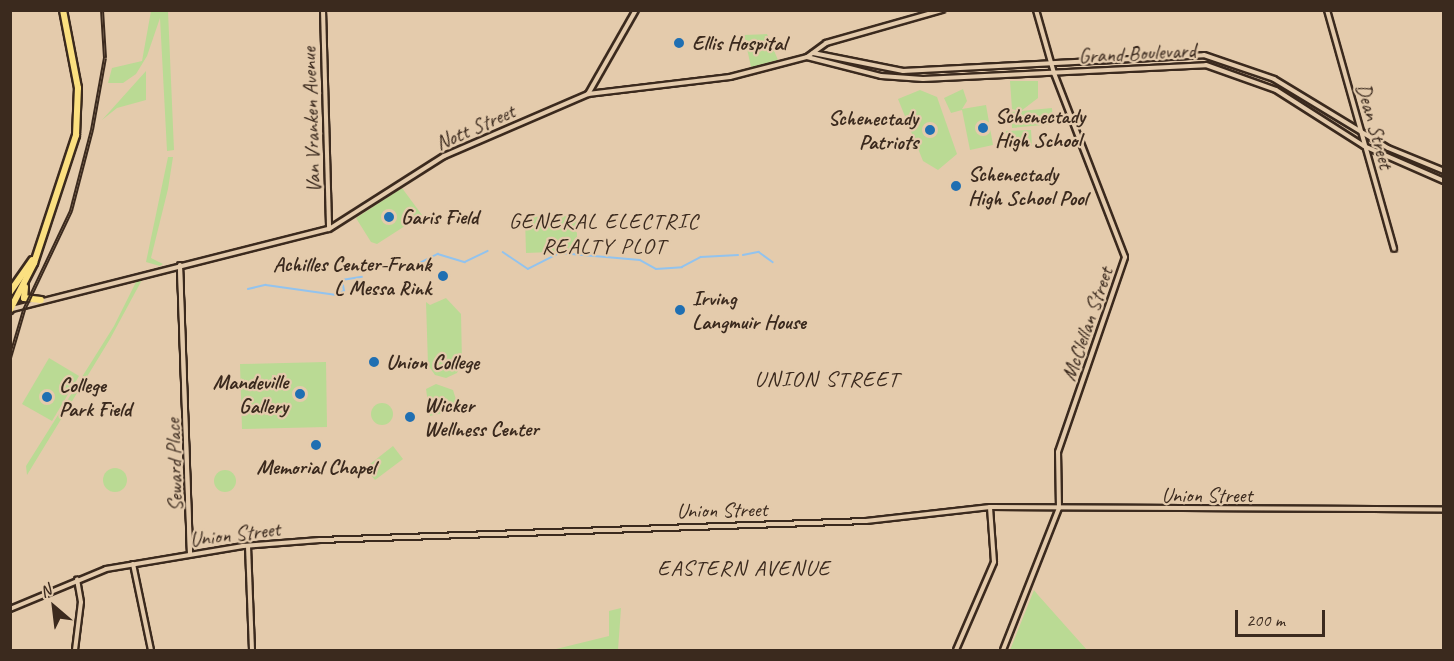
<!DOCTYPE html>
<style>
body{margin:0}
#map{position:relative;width:1454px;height:661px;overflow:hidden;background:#e4cbac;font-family:Caveat,sans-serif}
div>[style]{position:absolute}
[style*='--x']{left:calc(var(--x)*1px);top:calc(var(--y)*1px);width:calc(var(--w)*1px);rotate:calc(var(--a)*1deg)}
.green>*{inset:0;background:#bada94}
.round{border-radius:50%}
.stream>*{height:1.5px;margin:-0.75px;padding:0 0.75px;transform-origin:0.75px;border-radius:0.75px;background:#92c3ee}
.roads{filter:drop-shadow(2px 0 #3b2a1e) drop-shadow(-2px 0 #3b2a1e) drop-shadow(0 2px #3b2a1e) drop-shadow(0 -2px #3b2a1e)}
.secondary>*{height:4px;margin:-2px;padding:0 2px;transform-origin:2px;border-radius:2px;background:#e4cbac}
.highway>*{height:6px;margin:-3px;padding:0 3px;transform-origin:3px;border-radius:3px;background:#fbe080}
.rail>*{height:4px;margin-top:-2px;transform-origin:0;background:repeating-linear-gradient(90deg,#e4cbac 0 4.5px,#3b2a1e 0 9px);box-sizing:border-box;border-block:2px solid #3b2a1e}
.dots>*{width:16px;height:16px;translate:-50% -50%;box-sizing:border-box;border:3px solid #e4cbac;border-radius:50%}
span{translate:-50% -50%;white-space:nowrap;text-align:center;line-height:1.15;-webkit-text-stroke:4.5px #e4cbac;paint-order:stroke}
.poi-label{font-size:21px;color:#3b2a1e;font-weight:700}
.left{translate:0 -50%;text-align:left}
.right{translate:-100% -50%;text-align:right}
.street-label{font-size:21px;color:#3b2a1e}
.neighbourhood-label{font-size:22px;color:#3b2a1e;letter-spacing:1.5px}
.frame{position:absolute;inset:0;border:12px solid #3b2a1e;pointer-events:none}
.north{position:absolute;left:24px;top:577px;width:60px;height:60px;-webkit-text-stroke:4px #e4cbac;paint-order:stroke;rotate:332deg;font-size:16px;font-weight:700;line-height:24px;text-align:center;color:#3b2a1e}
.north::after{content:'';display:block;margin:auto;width:21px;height:27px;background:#3b2a1e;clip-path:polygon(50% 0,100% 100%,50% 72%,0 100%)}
.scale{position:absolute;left:1235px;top:610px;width:90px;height:27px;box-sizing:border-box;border:3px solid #3b2a1e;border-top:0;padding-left:8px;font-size:18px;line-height:21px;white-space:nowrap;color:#3b2a1e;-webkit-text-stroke:4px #e4cbac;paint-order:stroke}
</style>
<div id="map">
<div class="green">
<div style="clip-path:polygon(151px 11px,168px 11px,174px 150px,167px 151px,160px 18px,147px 56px,136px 74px,123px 83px,108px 83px,112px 68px,142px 61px)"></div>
<div style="clip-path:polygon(767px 34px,778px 60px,751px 67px,744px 35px)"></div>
<div style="clip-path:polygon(146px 71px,146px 100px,117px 108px,102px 120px)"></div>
<div style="clip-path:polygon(1010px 81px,1038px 81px,1038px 98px,1021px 111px,1052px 108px,1053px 124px,1012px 128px,1011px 112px,1019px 111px,1012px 109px)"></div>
<div style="clip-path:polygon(963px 89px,967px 101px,962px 109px,986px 105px,993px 145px,970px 150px,962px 110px,951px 113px,944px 98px)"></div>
<div style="clip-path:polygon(920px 90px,937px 97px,957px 154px,938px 170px,923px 161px,898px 99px)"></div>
<div style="clip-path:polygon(1031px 130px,1032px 146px,1006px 147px,1006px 131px)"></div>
<div style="clip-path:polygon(168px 157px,173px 157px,168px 189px,151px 258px,163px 264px,160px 266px,146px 262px)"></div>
<div style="clip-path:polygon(402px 188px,422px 215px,377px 244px,371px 242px,356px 218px)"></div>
<div style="clip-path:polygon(577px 216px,577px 251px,526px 253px,525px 217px)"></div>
<div style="clip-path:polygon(143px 278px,110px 339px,27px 475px,26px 466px,114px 326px,136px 282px)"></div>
<div style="clip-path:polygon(446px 298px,461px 314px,462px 362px,457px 373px,446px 378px,435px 375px,428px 365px,426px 302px,430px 305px)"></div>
<div style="clip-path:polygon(49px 358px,79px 376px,52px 421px,22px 404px)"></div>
<div style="clip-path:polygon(326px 362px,327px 427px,242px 429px,240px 364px)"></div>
<div style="clip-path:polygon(436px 384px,453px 390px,459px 409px,430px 416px,426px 389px)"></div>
<div class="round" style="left:371px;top:403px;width:22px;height:22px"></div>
<div style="clip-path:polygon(393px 446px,403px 459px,375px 480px,365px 468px)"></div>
<div class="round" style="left:103px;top:468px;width:24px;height:24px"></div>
<div class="round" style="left:214px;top:470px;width:22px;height:22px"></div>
<div style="clip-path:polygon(1034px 590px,1038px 595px,1087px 650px,1010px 650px)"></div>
<div style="clip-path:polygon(621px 608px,618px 650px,552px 650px,609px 636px,609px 611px)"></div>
</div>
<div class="stream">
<div style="--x:503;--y:252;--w:30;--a:34"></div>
<div style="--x:528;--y:269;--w:36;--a:-27"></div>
<div style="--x:560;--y:253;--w:80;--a:5"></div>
<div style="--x:640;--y:260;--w:18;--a:29"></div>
<div style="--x:656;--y:269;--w:26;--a:-4"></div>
<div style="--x:682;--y:267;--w:21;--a:-28"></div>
<div style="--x:701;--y:257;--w:37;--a:-3"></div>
<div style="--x:743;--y:255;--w:16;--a:-11"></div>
<div style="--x:759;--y:252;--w:17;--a:36"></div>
<div style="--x:412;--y:267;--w:29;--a:-27"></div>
<div style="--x:438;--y:254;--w:28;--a:17"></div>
<div style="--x:465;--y:262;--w:25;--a:-26"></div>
<div style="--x:248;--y:289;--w:18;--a:-13"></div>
<div style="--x:266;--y:285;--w:71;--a:8.1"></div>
<div style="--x:336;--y:295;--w:9;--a:-27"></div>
<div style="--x:344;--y:291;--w:11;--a:-100"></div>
<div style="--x:342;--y:280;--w:20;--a:-9"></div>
</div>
<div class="roads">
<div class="secondary">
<div style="--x:323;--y:10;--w:218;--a:88.4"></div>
<div style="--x:1327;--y:10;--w:248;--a:74.3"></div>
<div style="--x:813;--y:53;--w:92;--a:11.3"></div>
<div style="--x:903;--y:71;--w:301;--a:-3"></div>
<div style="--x:1204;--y:55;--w:74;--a:18.9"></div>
<div style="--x:1274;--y:79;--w:133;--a:31.2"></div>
<div style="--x:1388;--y:148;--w:61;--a:22.3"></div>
<div style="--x:807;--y:57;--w:76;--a:14.4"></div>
<div style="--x:881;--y:76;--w:42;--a:4.1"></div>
<div style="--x:923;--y:79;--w:283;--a:-2.8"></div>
<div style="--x:1206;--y:65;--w:74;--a:19.7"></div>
<div style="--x:1276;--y:90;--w:104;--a:32.5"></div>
<div style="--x:1364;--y:146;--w:87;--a:23.6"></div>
<div style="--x:588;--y:94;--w:97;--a:-60.3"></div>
<div style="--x:180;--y:265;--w:289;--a:88"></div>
<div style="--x:180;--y:268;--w:286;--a:88"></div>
<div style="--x:12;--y:309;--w:327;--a:-14.2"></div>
<div style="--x:329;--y:229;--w:136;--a:-32.4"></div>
<div style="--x:444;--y:156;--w:157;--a:-23.3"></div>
<div style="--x:588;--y:94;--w:143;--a:-6.8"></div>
<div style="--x:730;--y:77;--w:80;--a:-14.6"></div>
<div style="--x:807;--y:57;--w:24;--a:-36"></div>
<div style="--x:826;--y:43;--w:121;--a:-15.9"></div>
<div style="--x:248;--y:546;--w:104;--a:87.8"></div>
<div style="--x:133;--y:564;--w:88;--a:78.2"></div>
<div style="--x:10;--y:609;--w:104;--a:-22.6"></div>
<div style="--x:106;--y:569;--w:139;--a:-9.5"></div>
<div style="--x:243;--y:546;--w:77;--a:-4.5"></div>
<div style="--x:320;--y:540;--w:546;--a:-1.99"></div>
<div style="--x:866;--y:521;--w:125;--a:-6.4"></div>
<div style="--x:990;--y:507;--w:454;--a:0.3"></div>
<div style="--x:75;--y:650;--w:48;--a:-82.9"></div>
<div style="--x:81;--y:602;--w:23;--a:-100"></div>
<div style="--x:956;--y:650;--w:96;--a:-66.6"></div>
<div style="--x:994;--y:562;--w:55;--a:-94.2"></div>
<div style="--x:1003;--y:650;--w:153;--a:-68.5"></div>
<div style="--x:1059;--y:508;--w:56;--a:-91"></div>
<div style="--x:1058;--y:452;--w:206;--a:-71"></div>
<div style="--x:1125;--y:257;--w:197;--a:-111.1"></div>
<div style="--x:1054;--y:73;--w:66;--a:-105.9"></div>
</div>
<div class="highway">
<div style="--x:25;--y:287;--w:11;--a:95"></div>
<div style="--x:24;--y:298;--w:17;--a:7"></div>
<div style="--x:10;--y:292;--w:39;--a:-55"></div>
<div style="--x:10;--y:310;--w:53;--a:-62.9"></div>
<div style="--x:34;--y:263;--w:135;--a:-71.8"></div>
<div style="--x:76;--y:135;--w:47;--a:-87.6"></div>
<div style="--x:78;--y:88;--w:79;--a:-100.9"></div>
</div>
</div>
<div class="rail">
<div style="--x:10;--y:358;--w:50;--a:-73.7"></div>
<div style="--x:24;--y:310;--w:110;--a:-64.6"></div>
<div style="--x:71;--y:211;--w:84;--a:-75.5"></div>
<div style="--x:92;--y:130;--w:73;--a:-79.8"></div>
<div style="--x:105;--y:58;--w:48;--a:-93.6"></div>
</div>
<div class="dots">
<div style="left:679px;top:43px;background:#1f6fb2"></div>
<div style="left:983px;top:128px;background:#1f6fb2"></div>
<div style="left:930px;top:130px;background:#1f6fb2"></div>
<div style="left:956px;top:186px;background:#1f6fb2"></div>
<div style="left:389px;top:217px;background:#1f6fb2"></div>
<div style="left:443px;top:276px;background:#1f6fb2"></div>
<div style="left:680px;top:310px;background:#1f6fb2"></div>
<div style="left:374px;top:362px;background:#1f6fb2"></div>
<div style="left:300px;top:394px;background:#1f6fb2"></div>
<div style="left:47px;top:397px;background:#1f6fb2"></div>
<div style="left:410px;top:417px;background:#1f6fb2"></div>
<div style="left:316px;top:445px;background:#1f6fb2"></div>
</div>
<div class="poi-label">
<span class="left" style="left:692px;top:43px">Ellis Hospital</span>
<span class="left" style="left:995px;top:128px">Schenectady<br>High School</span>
<span class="right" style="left:918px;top:130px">Schenectady<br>Patriots</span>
<span class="left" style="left:968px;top:186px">Schenectady<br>High School Pool</span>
<span class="left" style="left:401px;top:217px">Garis Field</span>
<span class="right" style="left:431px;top:276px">Achilles Center-Frank<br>L Messa Rink</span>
<span class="left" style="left:692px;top:310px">Irving<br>Langmuir House</span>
<span class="left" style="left:386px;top:362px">Union College</span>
<span class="right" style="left:288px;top:394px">Mandeville<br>Gallery</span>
<span class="left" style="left:59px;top:397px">College<br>Park Field</span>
<span class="left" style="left:424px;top:417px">Wicker<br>Wellness Center</span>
<span style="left:316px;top:467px">Memorial Chapel</span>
</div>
<div class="street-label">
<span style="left:1137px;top:53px;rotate:-3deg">Grand Boulevard</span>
<span style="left:311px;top:120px;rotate:-92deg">Van Vranken Avenue</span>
<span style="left:1375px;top:126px;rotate:74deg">Dean Street</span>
<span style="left:475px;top:127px;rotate:-24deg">Nott Street</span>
<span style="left:1087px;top:324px;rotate:-71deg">McClellan Street</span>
<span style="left:174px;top:465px;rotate:-92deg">Seward Place</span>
<span style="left:1207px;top:495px">Union Street</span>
<span style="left:722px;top:510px;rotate:-1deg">Union Street</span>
<span style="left:235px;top:534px;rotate:-7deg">Union Street</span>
</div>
<div class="neighbourhood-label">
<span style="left:604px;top:234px">GENERAL ELECTRIC<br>REALTY PLOT</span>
<span style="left:827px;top:380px">UNION STREET</span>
<span style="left:744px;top:569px">EASTERN AVENUE</span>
</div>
<div class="frame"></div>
<div class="north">N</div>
<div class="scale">200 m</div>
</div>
